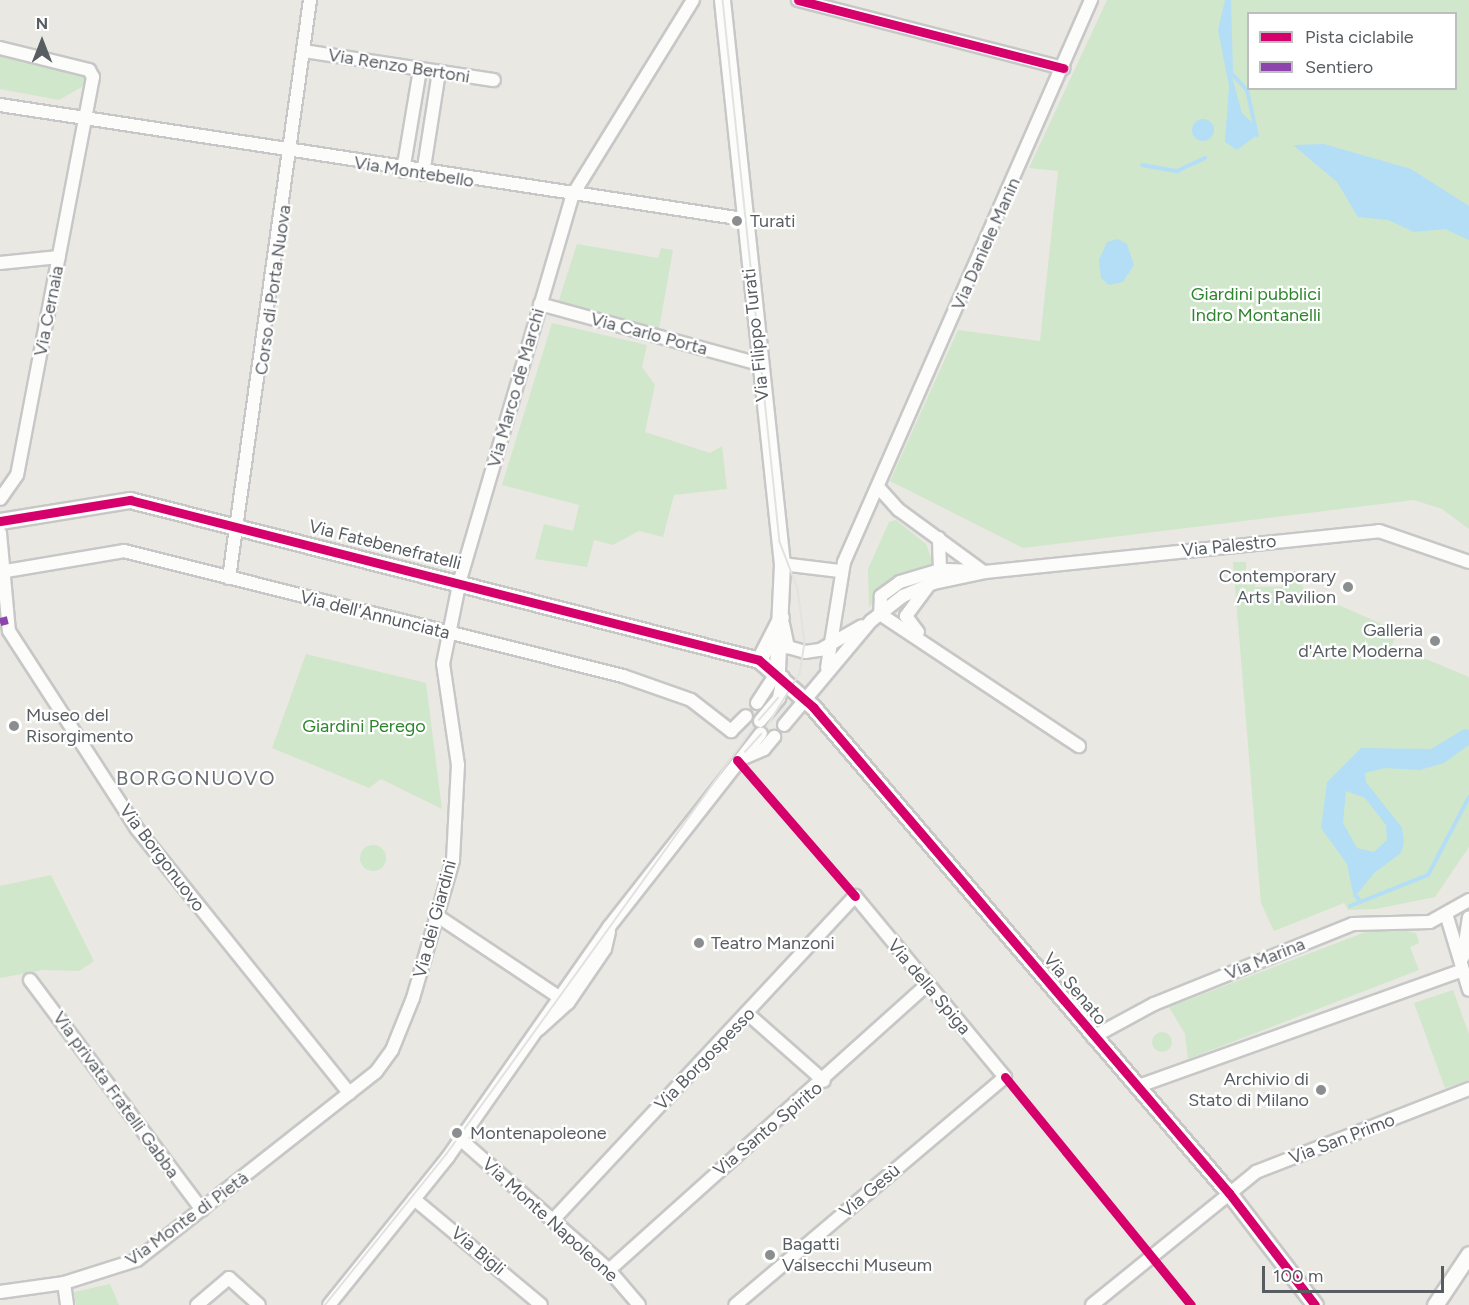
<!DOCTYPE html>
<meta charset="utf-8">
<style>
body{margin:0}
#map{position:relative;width:1469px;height:1305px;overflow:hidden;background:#eae8e2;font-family:Figtree,sans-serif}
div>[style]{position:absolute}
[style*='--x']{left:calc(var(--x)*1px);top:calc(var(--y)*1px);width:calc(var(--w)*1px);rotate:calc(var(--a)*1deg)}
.green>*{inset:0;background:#d0e7cb}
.round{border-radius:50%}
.water>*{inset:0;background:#b4def6}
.stream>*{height:4px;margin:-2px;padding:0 2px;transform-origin:2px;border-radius:2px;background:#b4def6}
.roads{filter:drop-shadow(2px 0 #c7c7c7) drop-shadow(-2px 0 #c7c7c7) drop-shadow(0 2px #c7c7c7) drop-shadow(0 -2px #c7c7c7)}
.minor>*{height:12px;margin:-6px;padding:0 6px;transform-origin:6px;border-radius:6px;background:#fcfcfb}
.tertiary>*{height:15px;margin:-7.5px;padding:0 7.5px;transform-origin:7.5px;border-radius:7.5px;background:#fcfcfb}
.tram>*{height:1.5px;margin:-0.75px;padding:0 0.75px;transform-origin:0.75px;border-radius:0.75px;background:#e2e2e1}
.quiet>*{height:8px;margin-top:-4px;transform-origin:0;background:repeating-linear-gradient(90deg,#8e44ad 0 15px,transparent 0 23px)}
.cycleway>*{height:9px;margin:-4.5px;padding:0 4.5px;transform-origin:4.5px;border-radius:4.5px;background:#d6006c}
.dots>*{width:16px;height:16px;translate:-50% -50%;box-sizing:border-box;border:3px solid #fff;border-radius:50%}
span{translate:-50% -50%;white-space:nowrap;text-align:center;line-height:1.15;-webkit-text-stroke:4.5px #fff;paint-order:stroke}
.street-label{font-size:18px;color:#585d62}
.poi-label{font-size:18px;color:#585d62}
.left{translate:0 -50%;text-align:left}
.right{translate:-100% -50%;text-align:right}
.park-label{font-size:18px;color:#2e852e}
.neighbourhood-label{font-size:20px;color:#696f74;letter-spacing:1.5px}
.legend{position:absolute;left:1247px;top:12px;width:210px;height:78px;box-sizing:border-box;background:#fff;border:2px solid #bcbec0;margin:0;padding:8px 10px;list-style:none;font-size:18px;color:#585d62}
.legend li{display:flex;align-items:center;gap:12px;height:30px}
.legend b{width:30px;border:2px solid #bcbec0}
.north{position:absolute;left:12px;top:12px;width:60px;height:60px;-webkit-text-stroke:4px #fff;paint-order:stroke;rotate:0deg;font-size:16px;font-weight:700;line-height:24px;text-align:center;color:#585d62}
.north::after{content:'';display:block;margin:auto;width:21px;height:27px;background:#585d62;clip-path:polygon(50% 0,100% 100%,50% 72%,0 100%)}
.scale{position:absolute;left:1262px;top:1266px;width:182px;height:27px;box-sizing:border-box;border:3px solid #585d62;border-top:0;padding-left:8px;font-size:18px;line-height:21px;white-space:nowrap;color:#585d62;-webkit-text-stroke:4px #fff;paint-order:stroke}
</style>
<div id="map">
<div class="green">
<div style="clip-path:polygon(evenodd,1107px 0,1469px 0,1469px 529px,1442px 509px,1414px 500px,1023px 548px,890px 481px,958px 330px,1040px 341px,1058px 171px,1029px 168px,1107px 0,1248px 14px,1456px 14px,1456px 88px,1248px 88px,1248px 14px)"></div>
<div style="clip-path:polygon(0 52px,87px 74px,85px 85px,59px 100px,0 89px)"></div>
<div style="clip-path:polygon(577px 244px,658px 258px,661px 248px,673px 250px,659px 329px,558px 303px)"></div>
<div style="clip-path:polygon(552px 323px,647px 345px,642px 367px,655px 385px,645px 432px,710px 453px,722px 446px,727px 489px,674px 495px,663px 537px,639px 531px,613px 545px,594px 540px,587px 567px,535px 559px,544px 524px,573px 531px,579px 505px,502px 485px)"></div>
<div style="clip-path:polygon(896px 520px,926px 544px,933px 563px,884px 585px,869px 608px,868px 569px,889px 522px)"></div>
<div style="clip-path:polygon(1233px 562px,1246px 562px,1246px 576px,1255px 576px,1255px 587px,1289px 586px,1291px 571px,1297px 571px,1304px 590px,1398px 631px,1389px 652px,1406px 660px,1409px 652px,1469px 677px,1469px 847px,1435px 897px,1376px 909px,1348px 910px,1344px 903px,1274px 931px,1261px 903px)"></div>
<div style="clip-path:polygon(306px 654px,426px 683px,442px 809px,381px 779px,369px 788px,272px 748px)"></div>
<div class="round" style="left:360px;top:845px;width:26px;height:26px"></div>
<div style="clip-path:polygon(51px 875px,94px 961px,79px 971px,43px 970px,0 978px,0 886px)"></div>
<div style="clip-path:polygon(1381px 926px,1416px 933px,1419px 943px,1410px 947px,1419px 970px,1188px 1059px,1185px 1034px,1169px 1007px)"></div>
<div style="clip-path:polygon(1453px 990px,1469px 1034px,1469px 1080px,1445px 1088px,1414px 1003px)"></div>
<div class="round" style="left:1152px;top:1032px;width:20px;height:20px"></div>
<div style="clip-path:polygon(110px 1284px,119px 1305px,76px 1305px,74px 1292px)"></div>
</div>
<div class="water">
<div style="clip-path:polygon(1225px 0,1229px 0,1231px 73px,1242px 113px,1255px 125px,1257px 135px,1237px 150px,1225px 142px,1229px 86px,1218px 30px)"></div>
<div class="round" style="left:1192px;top:119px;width:22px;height:22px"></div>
<div style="clip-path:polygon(1324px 144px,1411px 169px,1469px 206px,1469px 240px,1445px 229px,1414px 232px,1388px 220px,1358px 217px,1337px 182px,1293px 145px)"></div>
<div style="clip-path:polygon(1118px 239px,1127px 244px,1134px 265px,1123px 282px,1109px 285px,1101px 278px,1099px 260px,1107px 242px)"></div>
<div style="clip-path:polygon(evenodd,1464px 729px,1469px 730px,1469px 745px,1444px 763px,1420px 770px,1385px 768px,1365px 773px,1366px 782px,1402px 828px,1404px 843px,1401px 853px,1374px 873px,1354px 898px,1347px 864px,1321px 828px,1327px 782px,1361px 748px,1431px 749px,1464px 729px,1346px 791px,1365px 798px,1386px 825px,1387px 840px,1374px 852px,1357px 848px,1343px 823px,1346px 791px)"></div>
</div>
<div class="stream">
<div style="--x:1229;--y:0;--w:73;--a:88.4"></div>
<div style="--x:1231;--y:73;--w:23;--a:47"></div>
<div style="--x:1247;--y:90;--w:46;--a:77.5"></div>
<div style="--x:1142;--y:165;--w:36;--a:10"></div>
<div style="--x:1177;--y:171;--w:31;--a:-25"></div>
<div style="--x:1357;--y:897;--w:6;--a:59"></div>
<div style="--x:1350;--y:906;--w:84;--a:-21.7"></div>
<div style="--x:1428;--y:875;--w:88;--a:-62.3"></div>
</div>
<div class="roads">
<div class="minor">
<div style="--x:798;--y:0;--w:274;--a:14.4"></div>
<div style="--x:0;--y:48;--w:92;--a:13.9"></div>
<div style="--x:89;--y:70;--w:8;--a:60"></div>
<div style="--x:93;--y:77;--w:405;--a:100.8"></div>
<div style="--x:17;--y:475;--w:29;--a:125"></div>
<div style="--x:304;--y:51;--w:192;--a:8.7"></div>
<div style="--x:0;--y:105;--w:752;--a:8.72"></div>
<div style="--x:403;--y:171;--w:103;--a:-80.5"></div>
<div style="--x:423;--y:174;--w:103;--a:-81.1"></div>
<div style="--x:0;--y:263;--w:59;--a:-5.8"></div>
<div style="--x:540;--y:304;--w:227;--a:15.3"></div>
<div style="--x:878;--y:487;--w:31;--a:48"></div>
<div style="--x:899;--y:510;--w:102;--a:36.2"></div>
<div style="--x:0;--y:533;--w:98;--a:84.8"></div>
<div style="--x:9;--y:631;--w:236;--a:57.1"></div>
<div style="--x:137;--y:829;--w:339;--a:51.2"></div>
<div style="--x:782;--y:564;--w:58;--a:6.9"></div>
<div style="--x:6;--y:571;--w:120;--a:-9.6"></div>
<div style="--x:124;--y:551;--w:514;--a:14.06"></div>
<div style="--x:623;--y:676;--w:72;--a:19.4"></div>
<div style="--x:691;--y:700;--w:51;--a:37.8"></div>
<div style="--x:731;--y:731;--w:21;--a:-45"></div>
<div style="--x:978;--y:571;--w:38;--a:-178"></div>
<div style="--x:940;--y:570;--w:42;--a:163.3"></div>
<div style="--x:900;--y:582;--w:24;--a:144"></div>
<div style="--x:881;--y:596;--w:18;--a:93"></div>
<div style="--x:880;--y:614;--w:239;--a:33.6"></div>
<div style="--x:229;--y:578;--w:584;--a:-82.02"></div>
<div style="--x:783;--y:624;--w:24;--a:78"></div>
<div style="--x:788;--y:647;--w:18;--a:16"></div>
<div style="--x:805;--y:652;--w:15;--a:-8"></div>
<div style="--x:820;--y:650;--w:48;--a:-29.7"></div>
<div style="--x:918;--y:632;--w:20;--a:-127"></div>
<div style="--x:906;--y:616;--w:57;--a:-53.5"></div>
<div style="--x:940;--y:570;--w:32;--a:-92"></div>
<div style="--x:827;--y:668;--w:107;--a:-80.9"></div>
<div style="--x:844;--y:562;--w:614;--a:-66.27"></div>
<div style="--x:757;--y:703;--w:37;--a:-57"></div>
<div style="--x:760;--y:721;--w:30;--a:-50"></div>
<div style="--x:779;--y:698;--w:21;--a:-79"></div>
<div style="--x:784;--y:725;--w:136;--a:-50.1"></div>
<div style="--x:871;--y:621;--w:41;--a:-38"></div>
<div style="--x:903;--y:596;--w:34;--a:-23"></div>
<div style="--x:934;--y:583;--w:52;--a:-12.2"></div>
<div style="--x:985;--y:572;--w:396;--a:-5.9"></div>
<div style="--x:1379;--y:531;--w:95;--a:19"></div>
<div style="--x:741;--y:759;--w:25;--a:-23"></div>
<div style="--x:764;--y:749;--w:16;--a:-50"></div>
<div style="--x:439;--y:917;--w:144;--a:33.7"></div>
<div style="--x:1447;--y:917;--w:76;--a:73.2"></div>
<div style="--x:1463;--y:957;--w:40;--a:-81.5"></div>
<div style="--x:30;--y:980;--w:287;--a:53.2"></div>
<div style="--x:748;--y:1014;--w:101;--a:41.4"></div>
<div style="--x:539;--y:1029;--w:39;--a:-42"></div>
<div style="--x:568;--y:1003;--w:65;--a:-55.6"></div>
<div style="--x:605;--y:949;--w:18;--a:-77"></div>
<div style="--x:1093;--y:1037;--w:69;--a:-28.4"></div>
<div style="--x:1154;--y:1004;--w:214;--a:-21.9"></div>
<div style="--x:1353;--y:924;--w:77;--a:-1.5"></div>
<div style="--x:1430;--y:922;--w:45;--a:-29.4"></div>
<div style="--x:1136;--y:1087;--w:347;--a:-19.7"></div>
<div style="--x:459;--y:1138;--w:200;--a:41.3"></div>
<div style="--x:609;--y:1270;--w:46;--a:49.4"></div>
<div style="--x:414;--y:1199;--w:165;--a:39.8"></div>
<div style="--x:553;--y:1220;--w:443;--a:-47"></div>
<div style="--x:855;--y:896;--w:235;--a:50.4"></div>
<div style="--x:1005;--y:1077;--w:353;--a:139.8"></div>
<div style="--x:609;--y:1270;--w:426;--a:-41.9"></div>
<div style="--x:64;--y:1283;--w:22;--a:82"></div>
<div style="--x:0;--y:1292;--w:65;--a:-8"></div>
<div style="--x:64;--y:1283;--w:77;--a:-17.5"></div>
<div style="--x:137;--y:1260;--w:304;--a:-38.2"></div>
<div style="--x:376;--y:1072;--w:27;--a:-54"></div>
<div style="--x:392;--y:1050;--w:56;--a:-68"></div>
<div style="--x:413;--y:998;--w:144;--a:-73.8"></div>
<div style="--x:453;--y:860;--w:95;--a:-87"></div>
<div style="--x:458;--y:765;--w:102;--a:-98.4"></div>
<div style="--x:443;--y:664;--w:86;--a:-78.6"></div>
<div style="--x:460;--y:580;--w:400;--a:-73.7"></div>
<div style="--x:572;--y:196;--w:230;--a:-58.3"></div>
<div style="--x:197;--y:1305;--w:42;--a:-40.2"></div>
<div style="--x:229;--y:1278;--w:40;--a:42"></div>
<div style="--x:329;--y:1305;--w:190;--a:-51.2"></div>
<div style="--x:448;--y:1157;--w:281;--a:-55"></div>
<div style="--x:609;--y:927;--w:246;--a:-51.9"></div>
<div style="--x:1092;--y:1305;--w:211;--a:-39"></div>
<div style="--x:1256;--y:1172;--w:229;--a:-21.3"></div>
</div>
<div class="tertiary">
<div style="--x:722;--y:0;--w:567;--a:83.93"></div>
<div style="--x:782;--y:564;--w:108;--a:92.7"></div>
<div style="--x:0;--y:521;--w:132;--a:-9.2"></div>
<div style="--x:130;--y:500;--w:649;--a:14.27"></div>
<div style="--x:759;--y:660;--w:72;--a:41"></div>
<div style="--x:813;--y:707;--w:640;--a:49.44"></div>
<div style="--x:1229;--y:1193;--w:141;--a:52.5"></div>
<div style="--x:759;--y:660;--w:48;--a:-62.9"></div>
<div style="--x:1435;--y:1305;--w:61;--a:-56.3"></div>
</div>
</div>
<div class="tram">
<div style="--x:723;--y:0;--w:545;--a:84"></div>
<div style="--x:780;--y:542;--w:50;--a:69"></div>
<div style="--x:798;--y:589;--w:54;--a:82.6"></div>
<div style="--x:805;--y:643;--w:31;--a:99"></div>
<div style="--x:800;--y:674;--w:62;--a:121.9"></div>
<div style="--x:759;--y:720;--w:29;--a:-49"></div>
<div style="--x:745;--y:752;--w:24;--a:-48"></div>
<div style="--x:325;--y:1305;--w:191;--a:-51.2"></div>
<div style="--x:445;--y:1156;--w:527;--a:-54.26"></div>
</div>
<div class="quiet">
<div style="--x:0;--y:622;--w:8;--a:-14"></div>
</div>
<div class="cycleway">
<div style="--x:798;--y:0;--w:274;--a:14.4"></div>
<div style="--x:0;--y:521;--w:132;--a:-9.2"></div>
<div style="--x:130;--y:500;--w:649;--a:14.27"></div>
<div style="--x:759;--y:660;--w:72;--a:41"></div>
<div style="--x:813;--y:707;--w:640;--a:49.44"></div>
<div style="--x:1229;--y:1193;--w:141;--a:52.5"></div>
<div style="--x:737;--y:760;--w:180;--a:49.1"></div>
<div style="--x:1005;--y:1077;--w:294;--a:50.8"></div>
</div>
<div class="dots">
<div style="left:737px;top:221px;background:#8b8e8f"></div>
<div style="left:1348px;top:587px;background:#8b8e8f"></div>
<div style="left:1435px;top:641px;background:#8b8e8f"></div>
<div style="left:14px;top:726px;background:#8b8e8f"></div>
<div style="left:699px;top:943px;background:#8b8e8f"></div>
<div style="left:1321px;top:1090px;background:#8b8e8f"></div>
<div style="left:457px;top:1133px;background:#8b8e8f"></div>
<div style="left:770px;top:1255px;background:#8b8e8f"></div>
</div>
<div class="street-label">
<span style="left:399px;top:66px;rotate:9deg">Via Renzo Bertoni</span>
<span style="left:414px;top:172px;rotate:9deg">Via Montebello</span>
<span style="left:986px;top:244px;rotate:-66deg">Via Daniele Manin</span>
<span style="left:273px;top:290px;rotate:-82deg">Corso di Porta Nuova</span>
<span style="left:49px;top:311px;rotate:-79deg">Via Cernaia</span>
<span style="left:649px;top:334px;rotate:15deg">Via Carlo Porta</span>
<span style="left:756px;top:335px;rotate:-96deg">Via Filippo Turati</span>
<span style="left:516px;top:388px;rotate:-74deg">Via Marco de Marchi</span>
<span style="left:385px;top:545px;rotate:14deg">Via Fatebenefratelli</span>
<span style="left:1229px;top:546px;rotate:-6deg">Via Palestro</span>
<span style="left:375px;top:615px;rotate:14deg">Via dell'Annunciata</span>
<span style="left:162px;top:858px;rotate:53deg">Via Borgonuovo</span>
<span style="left:435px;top:919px;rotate:-75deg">Via dei Giardini</span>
<span style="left:1265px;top:959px;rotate:-22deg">Via Marina</span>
<span style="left:929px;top:987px;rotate:50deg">Via della Spiga</span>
<span style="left:1075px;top:989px;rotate:50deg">Via Senato</span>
<span style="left:705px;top:1059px;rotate:-46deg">Via Borgospesso</span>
<span style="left:116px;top:1095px;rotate:54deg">Via privata Fratelli Gabba</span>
<span style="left:768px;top:1129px;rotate:-40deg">Via Santo Spirito</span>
<span style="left:1342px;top:1139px;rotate:-21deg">Via San Primo</span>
<span style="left:870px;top:1191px;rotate:-40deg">Via Gesù</span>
<span style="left:187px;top:1219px;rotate:-36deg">Via Monte di Pietà</span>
<span style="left:550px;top:1220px;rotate:42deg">Via Monte Napoleone</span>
<span style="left:478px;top:1251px;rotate:40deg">Via Bigli</span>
</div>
<div class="poi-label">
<span class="left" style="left:750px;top:221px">Turati</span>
<span class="right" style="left:1336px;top:587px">Contemporary<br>Arts Pavilion</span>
<span class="right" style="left:1423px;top:641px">Galleria<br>d'Arte Moderna</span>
<span class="left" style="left:26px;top:726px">Museo del<br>Risorgimento</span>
<span class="left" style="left:711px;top:943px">Teatro Manzoni</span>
<span class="right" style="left:1309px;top:1090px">Archivio di<br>Stato di Milano</span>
<span class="left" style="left:470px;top:1133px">Montenapoleone</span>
<span class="left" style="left:782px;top:1255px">Bagatti<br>Valsecchi Museum</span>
</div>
<div class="park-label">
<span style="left:1256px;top:305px">Giardini pubblici<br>Indro Montanelli</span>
<span style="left:364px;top:726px">Giardini Perego</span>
</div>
<div class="neighbourhood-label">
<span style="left:196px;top:778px">BORGONUOVO</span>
</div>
<ul class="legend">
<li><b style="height:8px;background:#d6006c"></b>Pista ciclabile</li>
<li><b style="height:8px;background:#8e44ad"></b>Sentiero</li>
</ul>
<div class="north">N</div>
<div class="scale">100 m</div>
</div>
